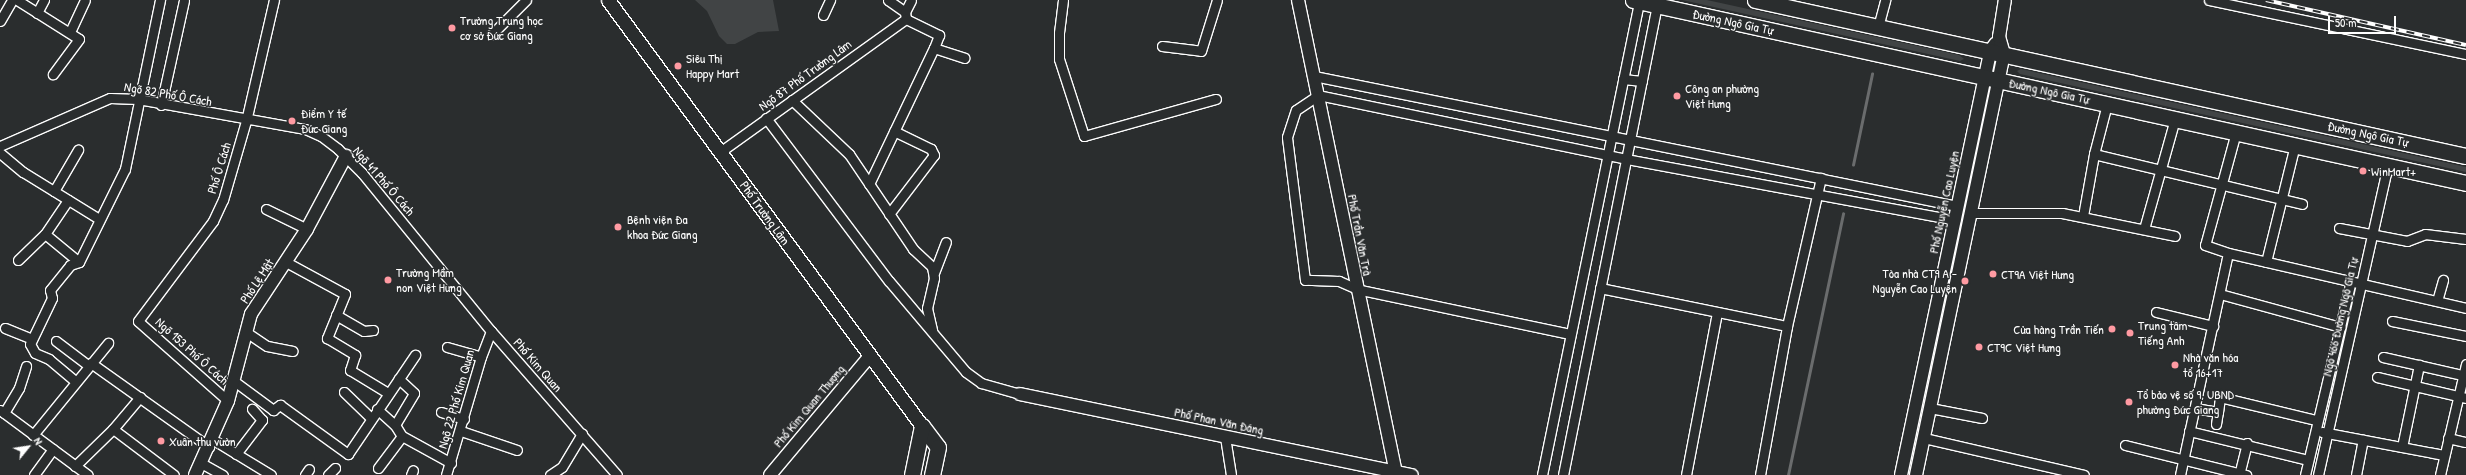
<!DOCTYPE html>
<meta charset="utf-8">
<style>
body{margin:0}
#map{position:relative;width:2466px;height:475px;overflow:hidden;background:#2a2d2e;font-family:"Patrick Hand",sans-serif}
div>[style]{position:absolute}
[style*='--x']{left:calc(var(--x)*1px);top:calc(var(--y)*1px);width:calc(var(--w)*1px);rotate:calc(var(--a)*1deg)}
.green>*{inset:0;background:#414445}
.stream>*{height:2.5px;margin:-1.25px;padding:0 1.25px;transform-origin:1.25px;border-radius:1.25px;background:#6a6c6d}
.roads{filter:drop-shadow(1px 0 #fff) drop-shadow(-1px 0 #fff) drop-shadow(0 1px #fff) drop-shadow(0 -1px #fff)}
.minor>*{height:9px;margin:-4.5px;padding:0 4.5px;transform-origin:4.5px;border-radius:4.5px;background:#2a2d2e}
.tertiary>*{height:12px;margin:-6px;padding:0 6px;transform-origin:6px;border-radius:6px;background:#2a2d2e}
.secondary>*{height:13px;margin:-6.5px;padding:0 6.5px;transform-origin:6.5px;border-radius:6.5px;background:#2a2d2e}
.primary>*{height:15px;margin:-7.5px;padding:0 7.5px;transform-origin:7.5px;border-radius:7.5px;background:#2a2d2e}
.rail>*{height:4px;margin-top:-2px;transform-origin:0;background:repeating-linear-gradient(90deg,#2a2d2e 0 8px,#fff 0 16px);box-sizing:border-box;border-block:1px solid #fff}
.dots>*{width:11px;height:11px;translate:-50% -50%;box-sizing:border-box;border:2px solid #2a2d2e;border-radius:50%}
span{translate:-50% -50%;white-space:nowrap;text-align:center;line-height:1.15;-webkit-text-stroke:3px #2a2d2e;paint-order:stroke}
.poi-label{font-size:13px;color:#fff}
.left{translate:0 -50%;text-align:left}
.right{translate:-100% -50%;text-align:right}
.street-label{font-size:13px;color:#fff}
.north{position:absolute;left:8px;top:427px;width:40px;height:40px;-webkit-text-stroke:3px #2a2d2e;paint-order:stroke;rotate:60deg;font-size:11px;font-weight:700;line-height:16px;text-align:center;color:#fff}
.north::after{content:'';display:block;margin:auto;width:14px;height:18px;background:#fff;clip-path:polygon(50% 0,100% 100%,50% 72%,0 100%)}
.scale{position:absolute;left:2328px;top:16px;width:68px;height:18px;box-sizing:border-box;border:2px solid #fff;border-top:0;padding-left:5px;font-size:12px;line-height:14px;white-space:nowrap;color:#fff;-webkit-text-stroke:3px #2a2d2e;paint-order:stroke}
</style>
<div id="map">
<div class="green">
<div style="clip-path:polygon(695px 0,773px 0,779px 31px,758px 32px,735px 44px,727px 44px,719px 36px,707px 11px)"></div>
<div style="clip-path:polygon(1682px 0,1707px 0,1959px 55px,1964px 59px,1960px 61px)"></div>
<div style="clip-path:polygon(2021px 69px,2466px 167px,2466px 172px,2020px 74px,2017px 71px)"></div>
</div>
<div class="stream">
<div style="--x:1853;--y:165;--w:93;--a:-78.2"></div>
<div style="--x:1788;--y:475;--w:267;--a:-78.1"></div>
</div>
<div class="roads">
<div class="minor">
<div style="--x:17;--y:0;--w:73;--a:32.2"></div>
<div style="--x:79;--y:39;--w:44;--a:126.6"></div>
<div style="--x:888;--y:0;--w:21;--a:35"></div>
<div style="--x:905;--y:12;--w:7;--a:82"></div>
<div style="--x:1063;--y:0;--w:33;--a:97"></div>
<div style="--x:1059;--y:33;--w:26;--a:90"></div>
<div style="--x:1059;--y:59;--w:81;--a:72"></div>
<div style="--x:1084;--y:136;--w:137;--a:-15.7"></div>
<div style="--x:2209;--y:0;--w:263;--a:11.9"></div>
<div style="--x:905;--y:12;--w:13;--a:-63"></div>
<div style="--x:37;--y:13;--w:15;--a:-62"></div>
<div style="--x:823;--y:15;--w:17;--a:-65"></div>
<div style="--x:906;--y:19;--w:37;--a:26"></div>
<div style="--x:939;--y:35;--w:14;--a:111"></div>
<div style="--x:934;--y:48;--w:32;--a:18"></div>
<div style="--x:0;--y:21;--w:24;--a:-60"></div>
<div style="--x:1878;--y:27;--w:28;--a:-75"></div>
<div style="--x:70;--y:32;--w:35;--a:-65"></div>
<div style="--x:492;--y:34;--w:48;--a:-45"></div>
<div style="--x:1162;--y:46;--w:39;--a:7"></div>
<div style="--x:1201;--y:51;--w:53;--a:-72.6"></div>
<div style="--x:1314;--y:76;--w:656;--a:11.43"></div>
<div style="--x:1623;--y:79;--w:19;--a:6"></div>
<div style="--x:792;--y:100;--w:79;--a:43.5"></div>
<div style="--x:849;--y:154;--w:115;--a:56"></div>
<div style="--x:913;--y:249;--w:26;--a:43"></div>
<div style="--x:932;--y:267;--w:11;--a:80"></div>
<div style="--x:934;--y:278;--w:31;--a:103"></div>
<div style="--x:927;--y:308;--w:23;--a:77"></div>
<div style="--x:161;--y:105;--w:107;--a:-77.6"></div>
<div style="--x:766;--y:118;--w:204;--a:53"></div>
<div style="--x:889;--y:281;--w:119;--a:49.8"></div>
<div style="--x:966;--y:372;--w:19;--a:36"></div>
<div style="--x:981;--y:383;--w:41;--a:15.8"></div>
<div style="--x:2236;--y:132;--w:117;--a:105.3"></div>
<div style="--x:2205;--y:245;--w:24;--a:19"></div>
<div style="--x:2228;--y:253;--w:244;--a:13"></div>
<div style="--x:0;--y:146;--w:120;--a:-23.6"></div>
<div style="--x:110;--y:98;--w:28;--a:2"></div>
<div style="--x:138;--y:99;--w:170;--a:10.2"></div>
<div style="--x:305;--y:129;--w:17;--a:24"></div>
<div style="--x:321;--y:136;--w:21;--a:37"></div>
<div style="--x:338;--y:149;--w:34;--a:45"></div>
<div style="--x:362;--y:173;--w:204;--a:50.8"></div>
<div style="--x:491;--y:331;--w:191;--a:48.8"></div>
<div style="--x:720;--y:152;--w:229;--a:-35.6"></div>
<div style="--x:0;--y:153;--w:30;--a:40"></div>
<div style="--x:23;--y:172;--w:89;--a:31.7"></div>
<div style="--x:2094;--y:154;--w:214;--a:13.5"></div>
<div style="--x:869;--y:184;--w:151;--a:-64.5"></div>
<div style="--x:54;--y:191;--w:48;--a:-59.7"></div>
<div style="--x:266;--y:209;--w:46;--a:26"></div>
<div style="--x:1971;--y:213;--w:91;--a:0"></div>
<div style="--x:2062;--y:213;--w:115;--a:11.5"></div>
<div style="--x:889;--y:214;--w:74;--a:-52.7"></div>
<div style="--x:934;--y:155;--w:7;--a:-117"></div>
<div style="--x:931;--y:149;--w:41;--a:-154.1"></div>
<div style="--x:2083;--y:216;--w:63;--a:-79.9"></div>
<div style="--x:2094;--y:154;--w:52;--a:-75.4"></div>
<div style="--x:2339;--y:228;--w:69;--a:10.8"></div>
<div style="--x:2407;--y:241;--w:19;--a:-21"></div>
<div style="--x:2425;--y:234;--w:41;--a:7"></div>
<div style="--x:2144;--y:229;--w:114;--a:-74.3"></div>
<div style="--x:45;--y:234;--w:44;--a:39.5"></div>
<div style="--x:18;--y:260;--w:37;--a:-44"></div>
<div style="--x:45;--y:234;--w:41;--a:-55.9"></div>
<div style="--x:286;--y:262;--w:67;--a:28.5"></div>
<div style="--x:345;--y:294;--w:48;--a:112.2"></div>
<div style="--x:327;--y:338;--w:33;--a:31"></div>
<div style="--x:355;--y:355;--w:16;--a:108"></div>
<div style="--x:350;--y:370;--w:44;--a:31.2"></div>
<div style="--x:2266;--y:262;--w:121;--a:-76.1"></div>
<div style="--x:934;--y:273;--w:33;--a:-69"></div>
<div style="--x:1600;--y:288;--w:191;--a:11.5"></div>
<div style="--x:2220;--y:294;--w:125;--a:15.3"></div>
<div style="--x:2437;--y:301;--w:22;--a:-74"></div>
<div style="--x:2156;--y:312;--w:59;--a:13.8"></div>
<div style="--x:336;--y:315;--w:32;--a:30"></div>
<div style="--x:364;--y:331;--w:9;--a:-6"></div>
<div style="--x:2392;--y:321;--w:76;--a:11.5"></div>
<div style="--x:5;--y:328;--w:29;--a:22"></div>
<div style="--x:246;--y:332;--w:25;--a:34"></div>
<div style="--x:267;--y:346;--w:26;--a:11"></div>
<div style="--x:1570;--y:334;--w:218;--a:-168.1"></div>
<div style="--x:1357;--y:289;--w:20;--a:-156"></div>
<div style="--x:1339;--y:281;--w:34;--a:-178"></div>
<div style="--x:1305;--y:280;--w:144;--a:-97.2"></div>
<div style="--x:1287;--y:137;--w:28;--a:-72"></div>
<div style="--x:1296;--y:110;--w:27;--a:-34"></div>
<div style="--x:1318;--y:95;--w:315;--a:11.7"></div>
<div style="--x:1626;--y:159;--w:335;--a:10.5"></div>
<div style="--x:56;--y:341;--w:41;--a:37.1"></div>
<div style="--x:447;--y:347;--w:35;--a:16"></div>
<div style="--x:2383;--y:357;--w:85;--a:12.9"></div>
<div style="--x:91;--y:363;--w:145;--a:35.4"></div>
<div style="--x:2377;--y:377;--w:91;--a:13.3"></div>
<div style="--x:75;--y:381;--w:34;--a:-140"></div>
<div style="--x:49;--y:359;--w:15;--a:-157"></div>
<div style="--x:35;--y:353;--w:10;--a:-119"></div>
<div style="--x:30;--y:344;--w:51;--a:-64.4"></div>
<div style="--x:52;--y:298;--w:8;--a:-104"></div>
<div style="--x:50;--y:290;--w:32;--a:-51"></div>
<div style="--x:70;--y:265;--w:9;--a:-18"></div>
<div style="--x:79;--y:262;--w:104;--a:-63.7"></div>
<div style="--x:125;--y:169;--w:173;--a:-78.3"></div>
<div style="--x:234;--y:381;--w:49;--a:36.6"></div>
<div style="--x:273;--y:410;--w:9;--a:-36"></div>
<div style="--x:280;--y:405;--w:84;--a:35.8"></div>
<div style="--x:348;--y:454;--w:120;--a:-55.9"></div>
<div style="--x:344;--y:392;--w:37;--a:44"></div>
<div style="--x:228;--y:401;--w:120;--a:-138.4"></div>
<div style="--x:138;--y:321;--w:125;--a:-53.1"></div>
<div style="--x:213;--y:221;--w:23;--a:-65"></div>
<div style="--x:223;--y:200;--w:82;--a:-73.8"></div>
<div style="--x:246;--y:121;--w:124;--a:-77"></div>
<div style="--x:1930;--y:408;--w:53;--a:10.9"></div>
<div style="--x:2195;--y:408;--w:23;--a:10"></div>
<div style="--x:2218;--y:412;--w:15;--a:-82"></div>
<div style="--x:2220;--y:397;--w:99;--a:13.5"></div>
<div style="--x:377;--y:409;--w:24;--a:42"></div>
<div style="--x:395;--y:425;--w:13;--a:58"></div>
<div style="--x:402;--y:436;--w:56;--a:28.9"></div>
<div style="--x:0;--y:410;--w:109;--a:36.5"></div>
<div style="--x:441;--y:412;--w:24;--a:17"></div>
<div style="--x:4;--y:413;--w:29;--a:-59"></div>
<div style="--x:19;--y:388;--w:23;--a:-72"></div>
<div style="--x:2216;--y:424;--w:12;--a:-81"></div>
<div style="--x:395;--y:425;--w:37;--a:-59"></div>
<div style="--x:414;--y:393;--w:21;--a:-137"></div>
<div style="--x:113;--y:429;--w:76;--a:37"></div>
<div style="--x:461;--y:431;--w:59;--a:18.7"></div>
<div style="--x:2189;--y:431;--w:122;--a:13.7"></div>
<div style="--x:2322;--y:432;--w:124;--a:10.7"></div>
<div style="--x:33;--y:435;--w:119;--a:-50.8"></div>
<div style="--x:1225;--y:437;--w:38;--a:81"></div>
<div style="--x:1924;--y:438;--w:164;--a:13"></div>
<div style="--x:2448;--y:438;--w:18;--a:13"></div>
<div style="--x:212;--y:439;--w:69;--a:31.4"></div>
<div style="--x:2125;--y:445;--w:125;--a:13.9"></div>
<div style="--x:2402;--y:447;--w:84;--a:-78.3"></div>
<div style="--x:236;--y:454;--w:43;--a:-52.6"></div>
<div style="--x:262;--y:420;--w:15;--a:-132"></div>
<div style="--x:201;--y:463;--w:25;--a:29"></div>
<div style="--x:75;--y:466;--w:53;--a:-44.2"></div>
<div style="--x:113;--y:429;--w:42;--a:-49.8"></div>
<div style="--x:378;--y:468;--w:40;--a:-53"></div>
<div style="--x:34;--y:475;--w:32;--a:-54"></div>
<div style="--x:305;--y:475;--w:7;--a:-56"></div>
<div style="--x:328;--y:475;--w:10;--a:-45"></div>
<div style="--x:411;--y:475;--w:5;--a:-68"></div>
<div style="--x:446;--y:475;--w:123;--a:-73.5"></div>
<div style="--x:481;--y:357;--w:28;--a:-69"></div>
<div style="--x:550;--y:475;--w:14;--a:-34"></div>
<div style="--x:562;--y:467;--w:39;--a:-59"></div>
<div style="--x:1542;--y:475;--w:484;--a:-78.4"></div>
<div style="--x:1563;--y:475;--w:479;--a:-78.7"></div>
<div style="--x:1686;--y:475;--w:166;--a:-79.2"></div>
<div style="--x:1760;--y:475;--w:151;--a:-79.7"></div>
<div style="--x:1787;--y:326;--w:152;--a:-77.1"></div>
<div style="--x:2180;--y:475;--w:227;--a:-77.8"></div>
<div style="--x:2239;--y:475;--w:33;--a:-76"></div>
<div style="--x:2305;--y:475;--w:199;--a:-76.7"></div>
<div style="--x:2318;--y:475;--w:318;--a:-77.3"></div>
<div style="--x:2356;--y:475;--w:36;--a:-79"></div>
<div style="--x:2440;--y:475;--w:114;--a:-76.8"></div>
</div>
<div class="tertiary">
<div style="--x:1298;--y:0;--w:485;--a:78.3"></div>
<div style="--x:1020;--y:394;--w:400;--a:11.7"></div>
<div style="--x:195;--y:475;--w:81;--a:-66"></div>
<div style="--x:228;--y:401;--w:90;--a:-75.2"></div>
<div style="--x:251;--y:314;--w:102;--a:-56.6"></div>
<div style="--x:307;--y:229;--w:83;--a:-61.9"></div>
<div style="--x:770;--y:475;--w:155;--a:-50"></div>
<div style="--x:1901;--y:475;--w:433;--a:-78.1"></div>
<div style="--x:1990;--y:51;--w:9;--a:-54"></div>
<div style="--x:1916;--y:475;--w:430;--a:-78.2"></div>
<div style="--x:2004;--y:54;--w:18;--a:-106"></div>
<div style="--x:1999;--y:37;--w:37;--a:-81"></div>
</div>
<div class="secondary">
<div style="--x:608;--y:0;--w:529;--a:53.61"></div>
</div>
<div class="primary">
<div style="--x:1633;--y:0;--w:853;--a:12.39"></div>
<div style="--x:1755;--y:0;--w:728;--a:12.38"></div>
<div style="--x:922;--y:426;--w:26;--a:53"></div>
<div style="--x:938;--y:447;--w:29;--a:102"></div>
<div style="--x:912;--y:475;--w:50;--a:-78.5"></div>
</div>
</div>
<div class="rail">
<div style="--x:2266;--y:0;--w:205;--a:12.7"></div>
</div>
<div class="dots">
<div style="left:452px;top:28px;background:#ff9aa2"></div>
<div style="left:678px;top:66px;background:#ff9aa2"></div>
<div style="left:1677px;top:96px;background:#ff9aa2"></div>
<div style="left:292px;top:121px;background:#ff9aa2"></div>
<div style="left:2363px;top:171px;background:#ff9aa2"></div>
<div style="left:618px;top:227px;background:#ff9aa2"></div>
<div style="left:1993px;top:274px;background:#ff9aa2"></div>
<div style="left:388px;top:280px;background:#ff9aa2"></div>
<div style="left:1965px;top:281px;background:#ff9aa2"></div>
<div style="left:2112px;top:329px;background:#ff9aa2"></div>
<div style="left:2130px;top:333px;background:#ff9aa2"></div>
<div style="left:1979px;top:347px;background:#ff9aa2"></div>
<div style="left:2175px;top:365px;background:#ff9aa2"></div>
<div style="left:2129px;top:402px;background:#ff9aa2"></div>
<div style="left:161px;top:441px;background:#ff9aa2"></div>
</div>
<div class="poi-label">
<span class="left" style="left:460px;top:28px">Trường Trung học<br>cơ sở Đức Giang</span>
<span class="left" style="left:686px;top:66px">Siêu Thị<br>Happy Mart</span>
<span class="left" style="left:1685px;top:96px">Công an phường<br>Việt Hưng</span>
<span class="left" style="left:301px;top:121px">Điểm Y tế<br>Đức Giang</span>
<span class="left" style="left:2371px;top:171px">WinMart+</span>
<span class="left" style="left:627px;top:227px">Bệnh viện Đa<br>khoa Đức Giang</span>
<span class="left" style="left:396px;top:280px">Trường Mầm<br>non Việt Hưng</span>
<span class="right" style="left:1957px;top:281px">Tòa nhà CT9 A -<br>Nguyễn Cao Luyện</span>
<span class="left" style="left:2001px;top:274px">CT9A Việt Hưng</span>
<span class="left" style="left:2138px;top:333px">Trung tâm<br>Tiếng Anh</span>
<span class="right" style="left:2104px;top:329px">Cửa hàng Trần Tiến</span>
<span class="left" style="left:1987px;top:347px">CT9C Việt Hưng</span>
<span class="left" style="left:2183px;top:365px">Nhà văn hóa<br>tổ 16+17</span>
<span class="left" style="left:2137px;top:402px">Tổ bảo vệ số 9, UBND<br>phường Đức Giang</span>
<span class="left" style="left:169px;top:441px">Xuân thu vườn</span>
</div>
<div class="street-label">
<span style="left:1733px;top:22px;rotate:12deg">Đường Ngô Gia Tự</span>
<span style="left:805px;top:75px;rotate:-36deg">Ngõ 87 Phố Trường Lâm</span>
<span style="left:2049px;top:91px;rotate:12deg">Đường Ngô Gia Tự</span>
<span style="left:168px;top:94px;rotate:10deg">Ngõ 82 Phố Ô Cách</span>
<span style="left:2368px;top:134px;rotate:12deg">Đường Ngô Gia Tự</span>
<span style="left:219px;top:168px;rotate:-73deg">Phố Ô Cách</span>
<span style="left:384px;top:181px;rotate:49deg">Ngõ 41 Phố Ô Cách</span>
<span style="left:1944px;top:202px;rotate:-78deg">Phố Nguyễn Cao Luyện</span>
<span style="left:765px;top:213px;rotate:54deg">Phố Trường Lâm</span>
<span style="left:1360px;top:235px;rotate:79deg">Phố Trần Văn Trà</span>
<span style="left:257px;top:281px;rotate:-57deg">Phố Lệ Mật</span>
<span style="left:2340px;top:317px;rotate:-77deg">Ngõ 466 Đường Ngô Gia Tự</span>
<span style="left:192px;top:351px;rotate:42deg">Ngõ 153 Phố Ô Cách</span>
<span style="left:538px;top:365px;rotate:49deg">Phố Kim Quan</span>
<span style="left:456px;top:399px;rotate:-74deg">Ngõ 22 Phố Kim Quan</span>
<span style="left:809px;top:406px;rotate:-50deg">Phố Kim Quan Thượng</span>
<span style="left:1219px;top:421px;rotate:12deg">Phố Phan Văn Đáng</span>
</div>
<div class="north">N</div>
<div class="scale">50 m</div>
</div>
